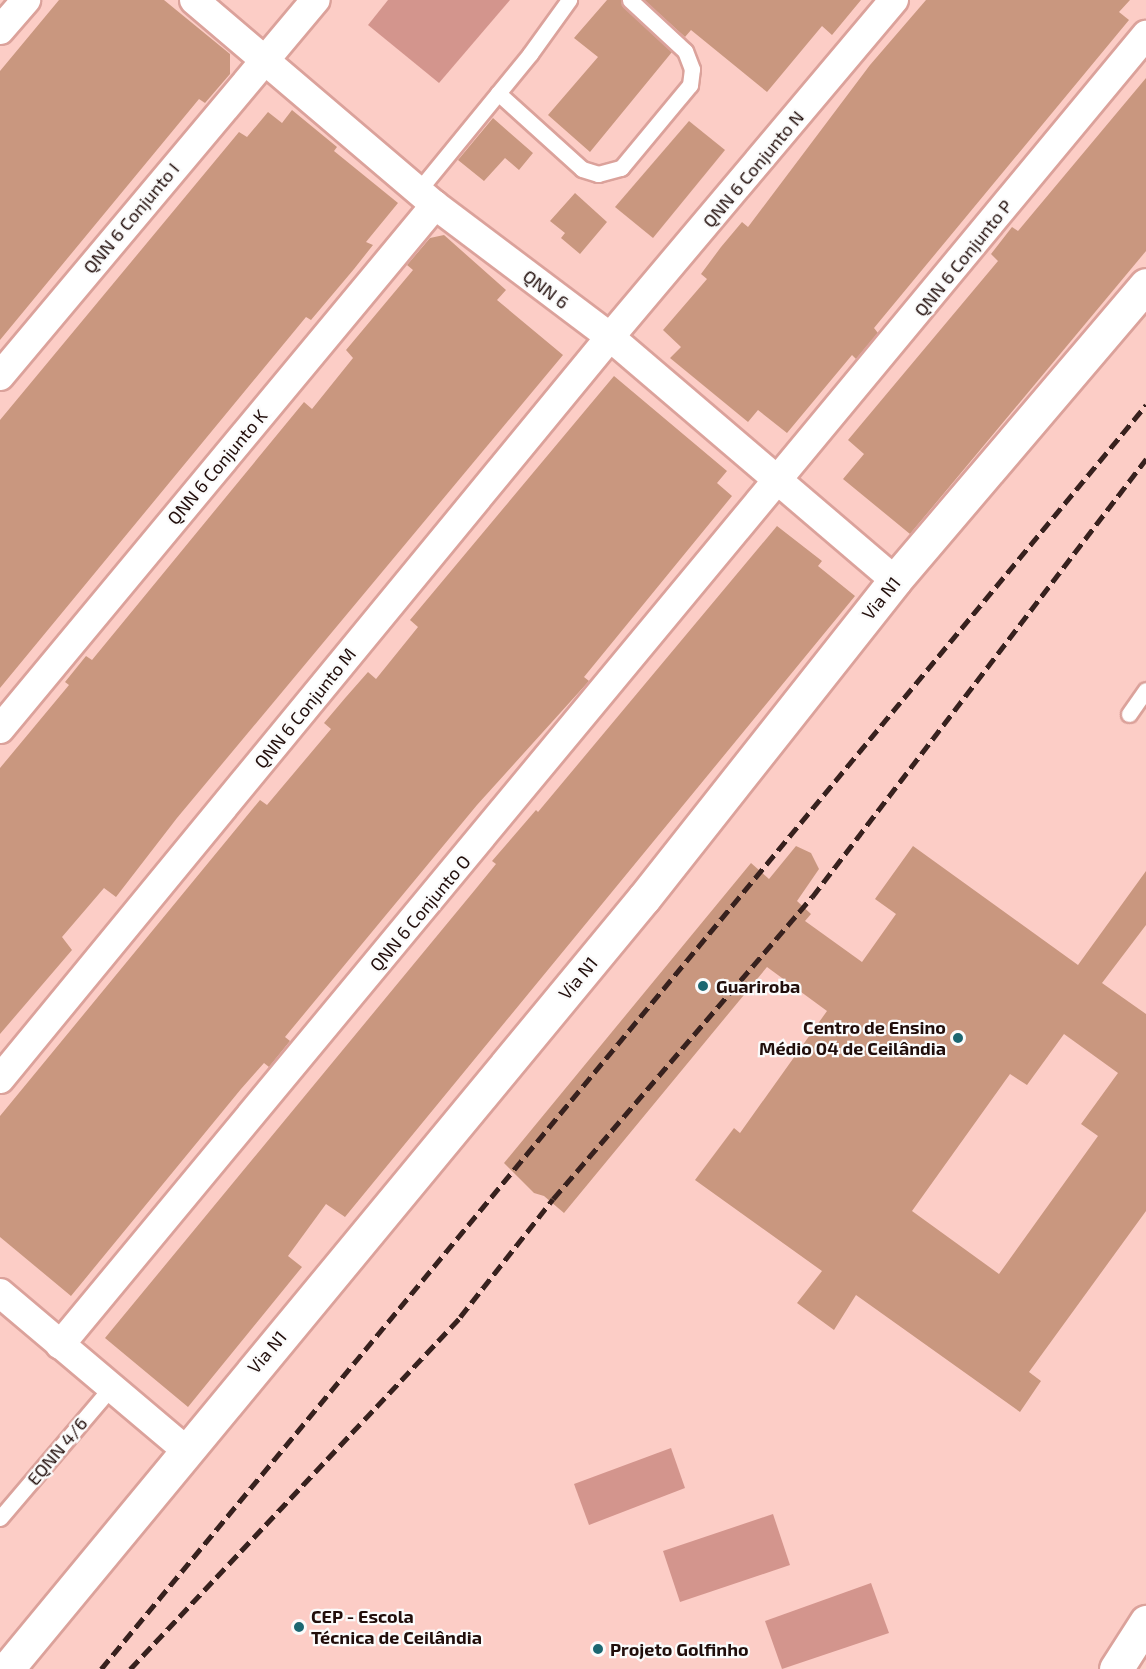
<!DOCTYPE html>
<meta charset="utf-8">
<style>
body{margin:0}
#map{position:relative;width:1146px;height:1669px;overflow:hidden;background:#fccdc6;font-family:"Exo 2",sans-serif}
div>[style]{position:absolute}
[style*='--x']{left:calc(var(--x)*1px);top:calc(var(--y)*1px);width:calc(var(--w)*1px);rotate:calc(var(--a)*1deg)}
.green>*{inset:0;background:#d3958d}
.building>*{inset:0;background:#c9977f}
.roads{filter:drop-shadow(2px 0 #dba29b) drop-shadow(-2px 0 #dba29b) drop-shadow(0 2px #dba29b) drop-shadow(0 -2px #dba29b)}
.service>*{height:15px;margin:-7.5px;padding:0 7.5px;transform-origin:7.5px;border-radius:7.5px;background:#fff}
.minor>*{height:28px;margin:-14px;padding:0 14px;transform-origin:14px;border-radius:14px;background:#fff}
.tertiary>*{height:33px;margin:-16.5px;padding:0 16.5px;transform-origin:16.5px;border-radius:16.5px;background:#fff}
.secondary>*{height:33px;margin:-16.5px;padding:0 16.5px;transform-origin:16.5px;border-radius:16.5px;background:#fff}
.rail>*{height:4.5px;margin-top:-2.25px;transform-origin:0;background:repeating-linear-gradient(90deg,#37211e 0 12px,transparent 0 18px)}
.dots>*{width:16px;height:16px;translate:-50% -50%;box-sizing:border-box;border:3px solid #fbfbfb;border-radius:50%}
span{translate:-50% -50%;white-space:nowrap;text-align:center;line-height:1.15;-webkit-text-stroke:4.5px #fbfbfb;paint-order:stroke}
.street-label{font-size:18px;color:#210e0b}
.poi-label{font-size:18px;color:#210e0b;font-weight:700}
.left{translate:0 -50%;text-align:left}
.right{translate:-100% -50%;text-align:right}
</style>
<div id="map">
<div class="green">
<div style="clip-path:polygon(388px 0,510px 0,439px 83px,368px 25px)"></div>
<div style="clip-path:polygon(671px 1448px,685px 1488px,589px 1525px,574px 1484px)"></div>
<div style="clip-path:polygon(773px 1514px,790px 1565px,680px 1602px,663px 1551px)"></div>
<div style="clip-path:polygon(871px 1583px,889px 1633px,782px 1669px,765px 1621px)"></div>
</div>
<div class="building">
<div style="clip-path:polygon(59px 0,164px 0,230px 54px,230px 74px,205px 103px,199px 99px,0 340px,0 71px)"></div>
<div style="clip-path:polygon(607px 0,621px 0,672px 52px,590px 152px,548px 115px,598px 57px,574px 38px)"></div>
<div style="clip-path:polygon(644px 0,861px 0,832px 35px,822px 26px,767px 92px,691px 30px,685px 37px)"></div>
<div style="clip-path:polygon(926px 0,1130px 0,1119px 12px,1129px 20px,874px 328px,878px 333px,856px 359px,852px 355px,787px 433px,758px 410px,748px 422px,670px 358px,681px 347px,663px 330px,707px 279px,701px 274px,721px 247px,742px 222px,748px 227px,870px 65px)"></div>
<div style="clip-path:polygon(1146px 78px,1146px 251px,910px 534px,843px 479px,864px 454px,848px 440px,998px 261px,991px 254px,1012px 227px,1018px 231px)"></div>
<div style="clip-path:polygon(292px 110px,337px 147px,334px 151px,398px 203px,366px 242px,373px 245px,354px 269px,311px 320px,306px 317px,0 688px,0 420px,239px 132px,247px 137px,268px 112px,282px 123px)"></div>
<div style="clip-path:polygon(493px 118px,533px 153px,519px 170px,505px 158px,484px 181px,458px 160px)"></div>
<div style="clip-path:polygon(689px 121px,725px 150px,653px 238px,615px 207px)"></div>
<div style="clip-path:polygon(575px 193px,607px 222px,580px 254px,561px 238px,565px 233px,550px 221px)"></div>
<div style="clip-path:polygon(444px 235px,506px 290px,497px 300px,563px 355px,177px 818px,116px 897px,104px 888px,62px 937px,72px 950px,0 1034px,0 768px,69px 685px,65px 682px,86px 656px,92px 660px,304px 402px,312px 409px,353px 358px,346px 350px,413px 270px,407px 265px,430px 238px)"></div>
<div style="clip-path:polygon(614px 376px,727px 471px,717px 483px,732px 496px,584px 677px,589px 681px,477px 805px,285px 1037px,290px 1041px,269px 1067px,264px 1063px,241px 1089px,71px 1296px,0 1237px,0 1116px,260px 800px,267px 805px,331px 729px,324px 723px,346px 697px,368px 672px,376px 679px,418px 627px,410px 620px)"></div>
<div style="clip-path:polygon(777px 526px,822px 561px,818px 566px,855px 596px,345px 1217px,326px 1204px,288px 1256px,302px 1267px,188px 1407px,105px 1338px,474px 891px,496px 864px,492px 861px,536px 810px,538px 812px)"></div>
<div style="clip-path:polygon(evenodd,796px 846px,811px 853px,819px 869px,797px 901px,811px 914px,805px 921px,862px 962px,896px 914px,875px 899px,913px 846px,1078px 965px,1146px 871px,1146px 925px,1102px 983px,1146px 1014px,1146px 1211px,1029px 1372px,1041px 1381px,1020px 1412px,856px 1295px,834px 1330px,797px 1303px,822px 1271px,695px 1180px,734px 1128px,740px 1133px,827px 1011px,767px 967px,564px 1213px,544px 1196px,534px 1193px,504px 1163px,751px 863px,769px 879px,796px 846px,1064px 1034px,1118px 1073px,1081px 1124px,1098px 1136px,999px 1274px,912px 1211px,1010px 1074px,1027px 1085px,1064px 1034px)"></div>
</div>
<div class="roads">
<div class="service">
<div style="--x:498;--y:93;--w:113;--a:42.1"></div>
<div style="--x:582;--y:169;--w:17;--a:17"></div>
<div style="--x:598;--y:174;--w:24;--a:-15"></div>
<div style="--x:621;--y:168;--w:108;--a:-50.3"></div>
<div style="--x:690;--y:85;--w:16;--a:-83"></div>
<div style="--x:692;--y:69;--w:19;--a:-111"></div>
<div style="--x:685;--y:51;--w:75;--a:-137.2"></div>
<div style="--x:418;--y:191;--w:177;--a:-50.7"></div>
<div style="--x:530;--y:54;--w:67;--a:-54.2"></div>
<div style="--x:1129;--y:714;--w:29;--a:-55"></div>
<div style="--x:0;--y:1518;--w:175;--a:-49.6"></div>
</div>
<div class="minor">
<div style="--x:194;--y:0;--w:316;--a:40.4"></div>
<div style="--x:435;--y:205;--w:219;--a:37"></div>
<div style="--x:610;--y:337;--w:375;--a:40.5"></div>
<div style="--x:0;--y:30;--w:40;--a:-49"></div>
<div style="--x:0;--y:376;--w:491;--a:-50"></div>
<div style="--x:0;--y:729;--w:681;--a:-50.3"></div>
<div style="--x:0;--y:1079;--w:961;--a:-50.58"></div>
<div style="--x:610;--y:337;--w:441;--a:-49.9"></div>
<div style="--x:0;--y:1293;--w:243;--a:40.2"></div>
<div style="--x:60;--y:1345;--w:1702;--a:-50.34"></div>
</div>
<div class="tertiary">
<div style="--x:7;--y:1669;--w:1000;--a:-50.44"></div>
<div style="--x:644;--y:898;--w:405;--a:-51.7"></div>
<div style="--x:895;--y:580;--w:387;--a:-49.6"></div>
</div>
<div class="secondary">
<div style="--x:1116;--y:1669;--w:56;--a:-57.4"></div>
</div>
</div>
<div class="rail">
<div style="--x:101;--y:1669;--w:1640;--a:-50.42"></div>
<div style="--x:130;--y:1669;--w:482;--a:-46.8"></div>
<div style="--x:460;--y:1317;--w:150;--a:-51.8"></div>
<div style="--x:553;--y:1199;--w:398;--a:-49.4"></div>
<div style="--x:812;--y:897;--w:551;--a:-52.67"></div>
</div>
<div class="dots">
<div style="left:703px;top:986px;background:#1c6771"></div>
<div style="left:958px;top:1038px;background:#1c6771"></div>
<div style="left:299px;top:1627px;background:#1c6771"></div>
<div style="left:598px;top:1649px;background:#1c6771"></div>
</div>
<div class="street-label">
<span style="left:753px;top:169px;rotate:-50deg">QNN 6 Conjunto N</span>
<span style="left:131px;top:218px;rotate:-50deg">QNN 6 Conjunto I</span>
<span style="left:963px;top:258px;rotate:-51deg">QNN 6 Conjunto P</span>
<span style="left:546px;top:289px;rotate:37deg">QNN 6</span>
<span style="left:217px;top:467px;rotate:-50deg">QNN 6 Conjunto K</span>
<span style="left:881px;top:598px;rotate:-51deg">Via N1</span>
<span style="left:305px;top:708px;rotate:-51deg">QNN 6 Conjunto M</span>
<span style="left:420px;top:913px;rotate:-50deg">QNN 6 Conjunto O</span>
<span style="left:578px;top:978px;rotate:-50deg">Via N1</span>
<span style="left:267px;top:1352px;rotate:-50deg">Via N1</span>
<span style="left:57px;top:1451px;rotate:-50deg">EQNN 4/6</span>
</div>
<div class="poi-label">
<span class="left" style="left:716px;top:986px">Guariroba</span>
<span class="right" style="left:946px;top:1038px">Centro de Ensino<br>Médio 04 de Ceilândia</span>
<span class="left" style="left:311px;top:1627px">CEP - Escola<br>Técnica de Ceilândia</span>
<span class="left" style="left:610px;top:1649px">Projeto Golfinho</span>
</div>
</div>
